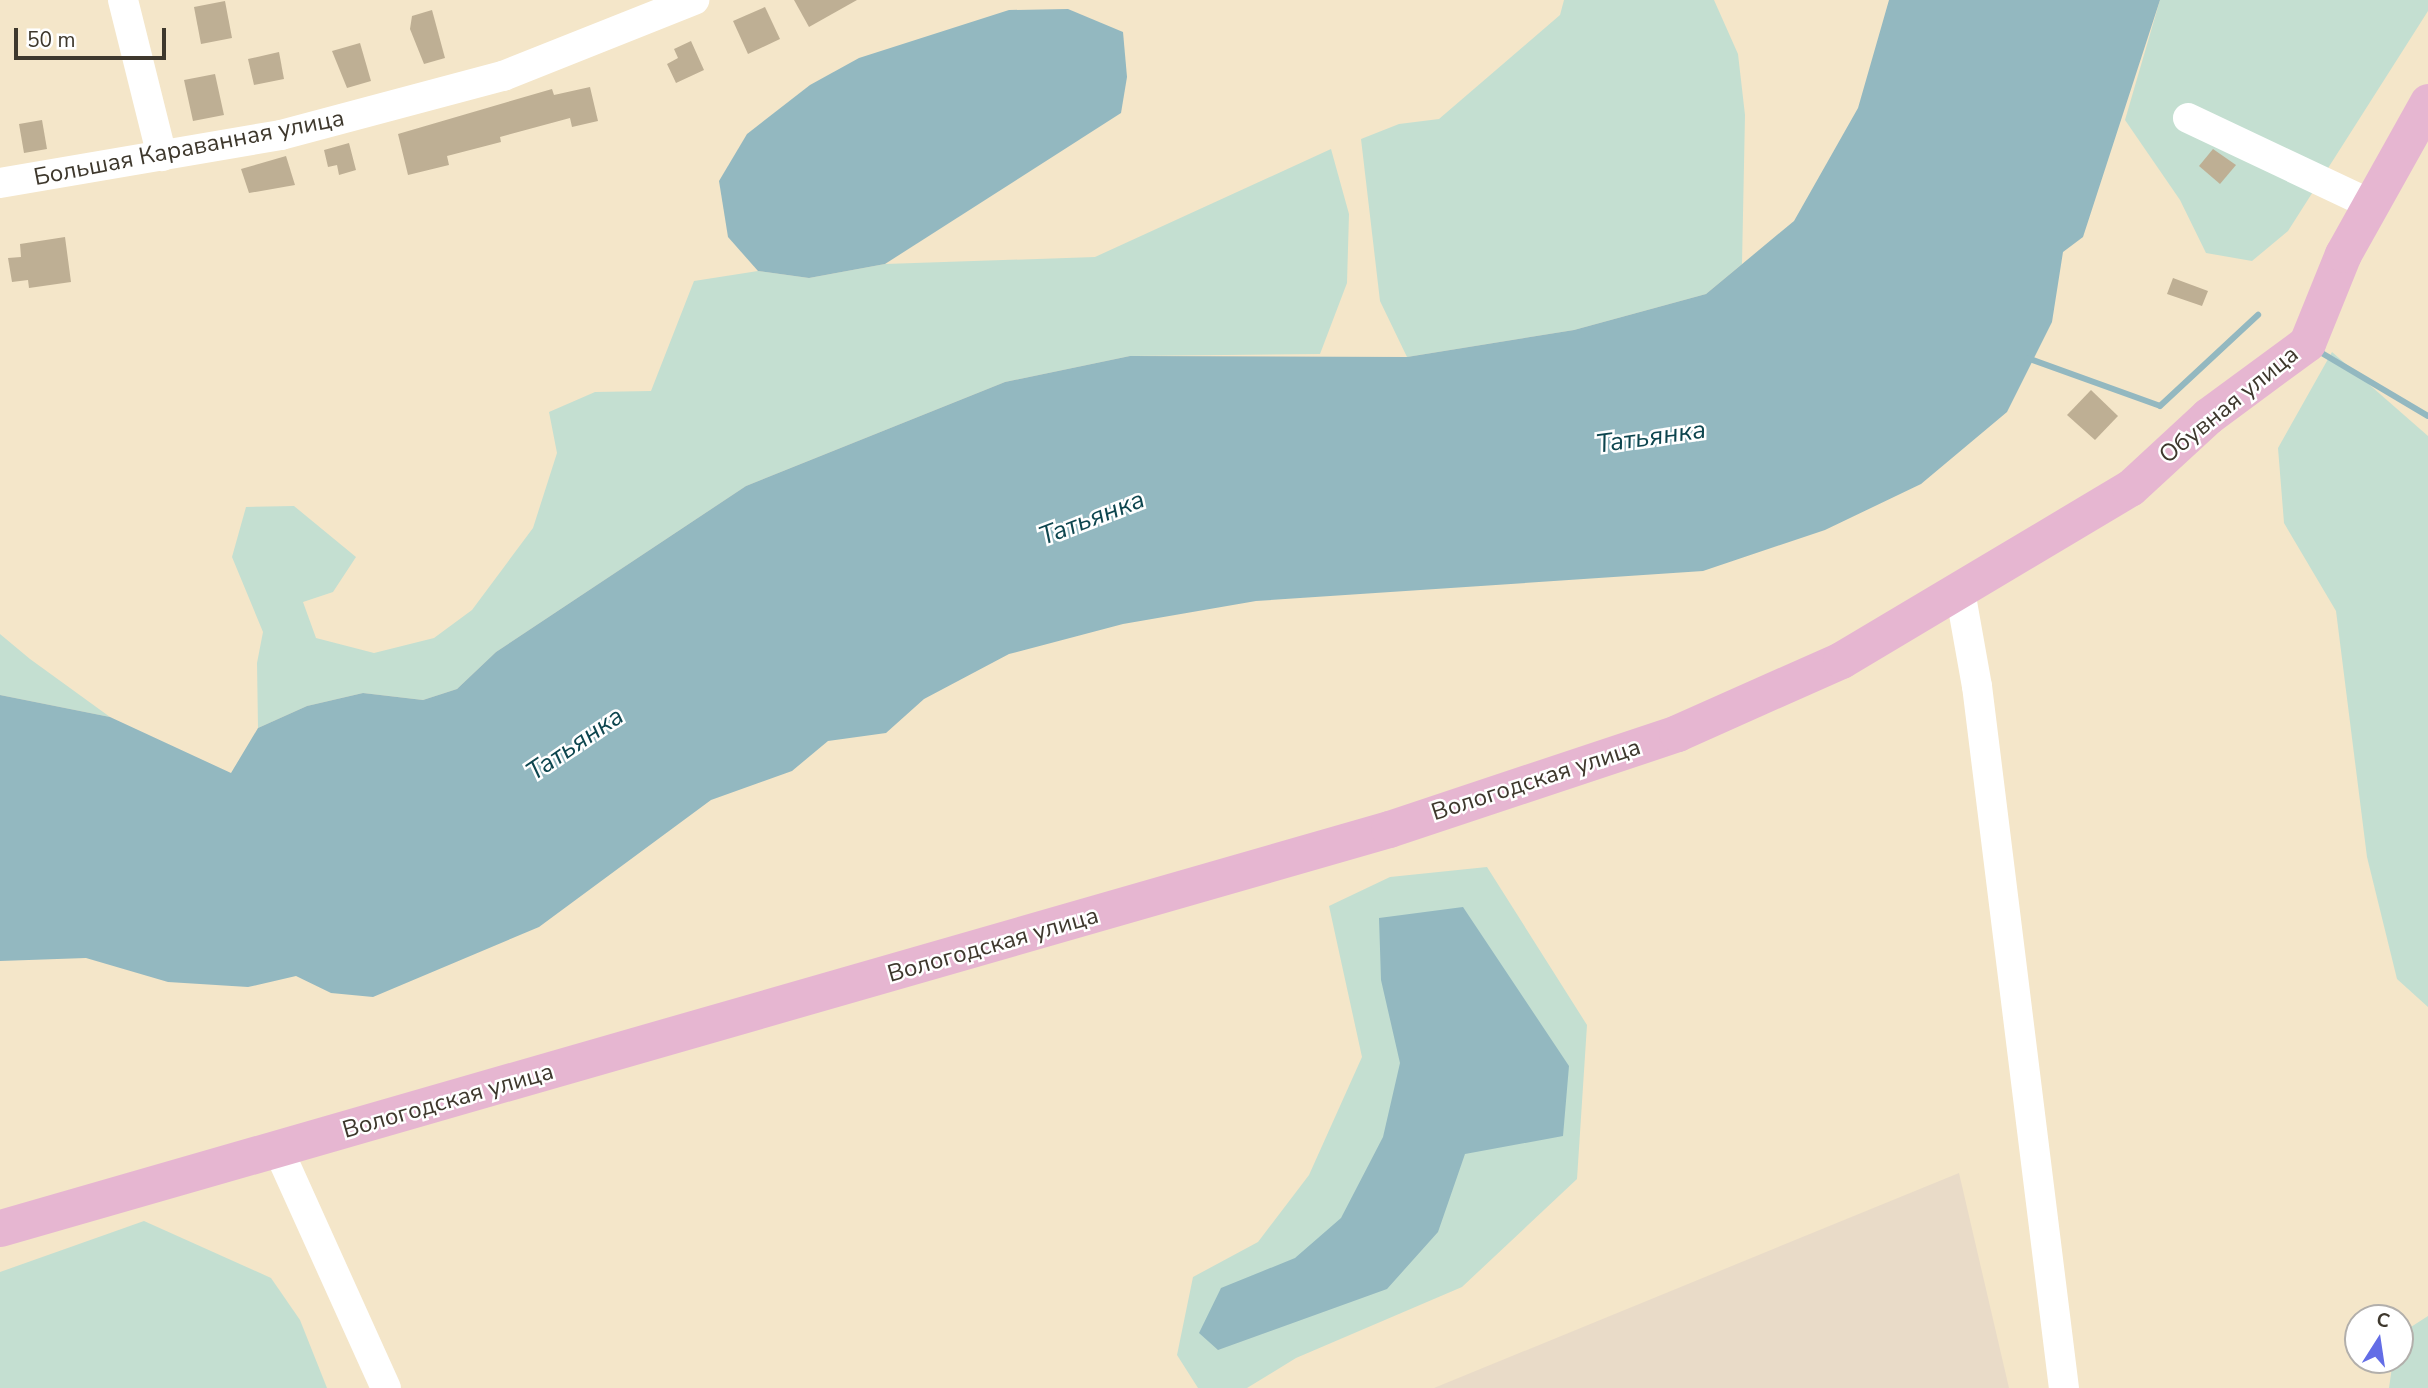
<!DOCTYPE html>
<meta charset="utf-8">
<style>
body{margin:0}
#map{position:relative;width:2428px;height:1388px;overflow:hidden;background:#f4e6c9;font-family:"Nunito Sans",sans-serif}
div>[style]{position:absolute}
[style*='--x']{left:calc(var(--x)*1px);top:calc(var(--y)*1px);width:calc(var(--w)*1px);rotate:calc(var(--a)*1deg)}
.industrial>*{inset:0;background:#e9dbc8}
.green>*{inset:0;background:#c4dfd1}
.water>*{inset:0;background:#93b8c0}
.stream>*{height:6px;margin:-3px;padding:0 3px;transform-origin:3px;border-radius:3px;background:#93b8c0}
.building>*{inset:0;background:#beaf94}
.minor>*{height:30px;margin:-15px;padding:0 15px;transform-origin:15px;border-radius:15px;background:#fff}
.major>*{height:37px;margin:-18.5px;padding:0 18.5px;transform-origin:18.5px;border-radius:18.5px;background:#e6b6d1}
span{translate:-50% -50%;white-space:nowrap;text-align:center;line-height:1.15;-webkit-text-stroke:5px #fff;paint-order:stroke}
.street-label{font-size:24px;color:#3e382d}
.water-label{font-size:26px;color:#0d454e;font-style:italic}
.north{position:absolute;left:2344px;top:1304px;width:70px;height:70px;box-sizing:border-box;background:#fff;border:2px solid #b2afab;border-radius:50%;rotate:12deg;font-size:19px;font-weight:700;line-height:28px;text-align:center;color:#3e382d}
.north::after{content:'';display:block;margin:auto;width:24px;height:32px;background:#636de6;clip-path:polygon(50% 0,100% 100%,50% 72%,0 100%)}
.scale{position:absolute;left:14px;top:28px;width:152px;height:32px;box-sizing:border-box;border:4px solid #3e382d;border-top:0;padding-left:9px;font-size:21px;line-height:24px;white-space:nowrap;color:#3e382d;-webkit-text-stroke:5px #fff;paint-order:stroke}
</style>
<div id="map">
<div class="industrial">
<div style="clip-path:polygon(1959px 1173px,2009px 1388px,1434px 1388px)"></div>
</div>
<div class="green">
<div style="clip-path:polygon(1564px 0,1714px 0,1738px 54px,1745px 115px,1742px 264px,1706px 294px,1574px 330px,1407px 357px,1380px 301px,1361px 139px,1399px 124px,1439px 119px,1560px 15px)"></div>
<div style="clip-path:polygon(2160px 0,2428px 0,2428px 11px,2288px 231px,2252px 261px,2206px 253px,2180px 200px,2125px 120px)"></div>
<div style="clip-path:polygon(1331px 149px,1349px 214px,1347px 283px,1320px 354px,1130px 356px,1005px 382px,746px 486px,496px 652px,457px 689px,423px 700px,363px 693px,307px 706px,258px 728px,257px 663px,263px 632px,232px 557px,246px 507px,294px 506px,356px 557px,333px 592px,303px 602px,316px 638px,374px 653px,434px 638px,472px 610px,533px 528px,557px 453px,549px 412px,595px 392px,651px 391px,694px 281px,758px 271px,809px 278px,885px 264px,1095px 257px)"></div>
<div style="clip-path:polygon(2332px 352px,2428px 436px,2428px 1007px,2397px 979px,2367px 857px,2336px 611px,2284px 523px,2278px 448px)"></div>
<div style="clip-path:polygon(0 634px,30px 659px,110px 717px,0 695px)"></div>
<div style="clip-path:polygon(1487px 867px,1587px 1025px,1577px 1179px,1462px 1287px,1296px 1358px,1247px 1388px,1198px 1388px,1177px 1355px,1193px 1277px,1258px 1242px,1309px 1175px,1362px 1057px,1329px 906px,1390px 877px)"></div>
<div style="clip-path:polygon(144px 1221px,271px 1278px,300px 1320px,327px 1388px,0 1388px,0 1272px)"></div>
<div style="clip-path:polygon(2428px 1316px,2428px 1388px,2389px 1388px,2393px 1360px,2400px 1360px,2400px 1334px)"></div>
</div>
<div class="water">
<div style="clip-path:polygon(1889px 0,2160px 0,2083px 237px,2063px 252px,2052px 322px,2007px 412px,1921px 484px,1825px 530px,1703px 571px,1256px 601px,1123px 624px,1009px 654px,924px 699px,886px 733px,828px 741px,792px 771px,711px 800px,539px 927px,373px 997px,331px 993px,296px 976px,248px 987px,168px 982px,86px 958px,0 961px,0 695px,110px 717px,231px 773px,258px 728px,307px 706px,363px 693px,423px 700px,457px 689px,496px 652px,746px 486px,1005px 382px,1130px 356px,1407px 357px,1574px 330px,1706px 294px,1794px 221px,1858px 108px)"></div>
<div style="clip-path:polygon(1068px 9px,1123px 32px,1127px 77px,1121px 113px,885px 264px,809px 278px,758px 271px,728px 237px,719px 181px,747px 134px,810px 85px,859px 58px,1009px 10px)"></div>
<div style="clip-path:polygon(1463px 907px,1569px 1066px,1563px 1136px,1465px 1154px,1438px 1232px,1387px 1289px,1218px 1350px,1199px 1333px,1221px 1288px,1295px 1258px,1341px 1218px,1383px 1137px,1400px 1063px,1381px 980px,1379px 918px)"></div>
</div>
<div class="stream">
<div style="--x:2315;--y:349;--w:131;--a:30.7"></div>
<div style="--x:2027;--y:358;--w:141;--a:19.8"></div>
<div style="--x:2160;--y:406;--w:134;--a:-42.9"></div>
</div>
<div class="building">
<div style="clip-path:polygon(794px 0,857px 0,809px 27px)"></div>
<div style="clip-path:polygon(225px 1px,232px 38px,201px 44px,194px 7px)"></div>
<div style="clip-path:polygon(765px 7px,780px 39px,748px 54px,733px 21px)"></div>
<div style="clip-path:polygon(432px 10px,445px 58px,424px 64px,410px 29px,412px 16px)"></div>
<div style="clip-path:polygon(691px 41px,704px 70px,676px 83px,667px 64px,678px 58px,674px 49px)"></div>
<div style="clip-path:polygon(360px 43px,371px 81px,347px 88px,332px 51px)"></div>
<div style="clip-path:polygon(279px 52px,284px 79px,254px 85px,248px 59px)"></div>
<div style="clip-path:polygon(215px 74px,224px 115px,193px 121px,184px 80px)"></div>
<div style="clip-path:polygon(590px 87px,598px 121px,572px 127px,570px 118px,500px 137px,501px 142px,447px 156px,449px 165px,408px 175px,398px 134px,552px 89px,554px 95px)"></div>
<div style="clip-path:polygon(42px 120px,47px 149px,24px 153px,19px 124px)"></div>
<div style="clip-path:polygon(349px 143px,356px 170px,339px 175px,337px 165px,328px 167px,324px 150px)"></div>
<div style="clip-path:polygon(2213px 149px,2236px 165px,2220px 184px,2199px 166px)"></div>
<div style="clip-path:polygon(286px 156px,295px 185px,249px 193px,241px 169px)"></div>
<div style="clip-path:polygon(65px 237px,71px 282px,29px 288px,28px 280px,12px 282px,8px 258px,21px 257px,20px 244px)"></div>
<div style="clip-path:polygon(2173px 278px,2208px 291px,2202px 306px,2167px 294px)"></div>
<div style="clip-path:polygon(2091px 390px,2118px 416px,2095px 440px,2067px 415px)"></div>
</div>
<div class="minor">
<div style="--x:123;--y:0;--w:161;--a:76"></div>
<div style="--x:2188;--y:118;--w:201;--a:25.3"></div>
<div style="--x:0;--y:183;--w:285;--a:-9.7"></div>
<div style="--x:281;--y:135;--w:230;--a:-14.9"></div>
<div style="--x:503;--y:76;--w:206;--a:-21.7"></div>
<div style="--x:1960;--y:591;--w:97;--a:79.9"></div>
<div style="--x:1977;--y:686;--w:707;--a:82.94"></div>
<div style="--x:278;--y:1149;--w:262;--a:65.7"></div>
</div>
<div class="major">
<div style="--x:0;--y:1228;--w:1445;--a:-16.03"></div>
<div style="--x:1389;--y:829;--w:304;--a:-18.4"></div>
<div style="--x:1677;--y:733;--w:180;--a:-24"></div>
<div style="--x:1841;--y:660;--w:336;--a:-30.8"></div>
<div style="--x:2130;--y:488;--w:106;--a:-42.7"></div>
<div style="--x:2208;--y:416;--w:123;--a:-36.4"></div>
<div style="--x:2307;--y:343;--w:96;--a:-68"></div>
<div style="--x:2343;--y:254;--w:174;--a:-60.8"></div>
</div>
<div class="street-label">
<span style="left:189px;top:148px;rotate:-11deg">Большая Караванная улица</span>
<span style="left:2229px;top:405px;rotate:-39deg">Обувная улица</span>
<span style="left:1536px;top:780px;rotate:-18deg">Вологодская улица</span>
<span style="left:993px;top:945px;rotate:-16deg">Вологодская улица</span>
<span style="left:448px;top:1101px;rotate:-16deg">Вологодская улица</span>
</div>
<div class="water-label">
<span style="left:1651px;top:437px;rotate:-8deg">Татьянка</span>
<span style="left:1092px;top:518px;rotate:-21deg">Татьянка</span>
<span style="left:575px;top:744px;rotate:-34deg">Татьянка</span>
</div>
<div class="north">С</div>
<div class="scale">50 m</div>
</div>
